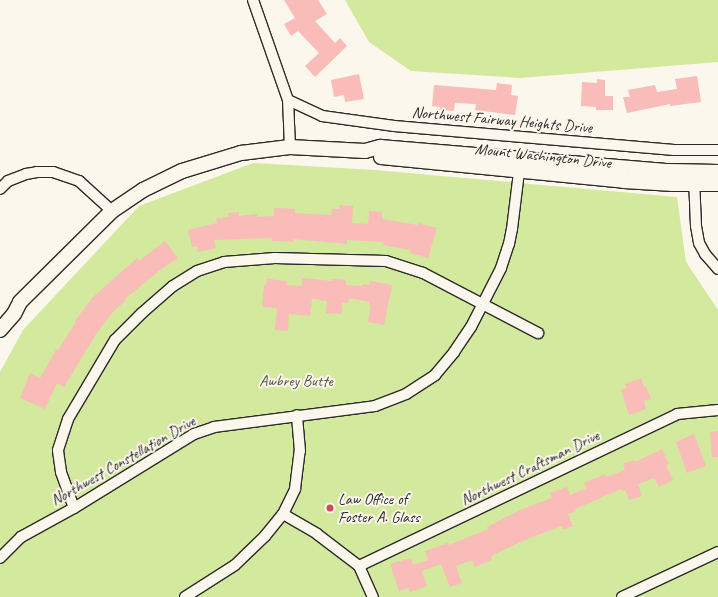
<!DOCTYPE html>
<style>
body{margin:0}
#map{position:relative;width:718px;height:597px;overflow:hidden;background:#fbf7ec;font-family:Caveat,sans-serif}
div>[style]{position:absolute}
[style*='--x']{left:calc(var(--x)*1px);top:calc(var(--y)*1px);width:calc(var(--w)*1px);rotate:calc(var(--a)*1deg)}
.green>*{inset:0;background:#d2e99e}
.building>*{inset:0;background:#f9bcb9}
.roads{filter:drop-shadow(1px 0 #2b2b2b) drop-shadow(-1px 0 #2b2b2b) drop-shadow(0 1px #2b2b2b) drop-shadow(0 -1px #2b2b2b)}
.minor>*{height:10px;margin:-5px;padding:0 5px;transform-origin:5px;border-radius:5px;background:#fbf7ec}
.secondary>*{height:14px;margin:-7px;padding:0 7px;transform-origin:7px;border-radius:7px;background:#fbf7ec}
.dots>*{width:11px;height:11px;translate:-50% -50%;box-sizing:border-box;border:2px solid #fbf7ec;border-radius:50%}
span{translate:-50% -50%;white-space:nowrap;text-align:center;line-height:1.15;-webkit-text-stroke:4px #fbf7ec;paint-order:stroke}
.street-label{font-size:16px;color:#2b2b2b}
.park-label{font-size:16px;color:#555a48}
.poi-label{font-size:16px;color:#2b2b2b}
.left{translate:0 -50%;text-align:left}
</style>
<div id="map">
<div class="green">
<div style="clip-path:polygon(345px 0,718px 0,718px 62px,520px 78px,411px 71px,369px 42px)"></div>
<div style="clip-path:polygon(253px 163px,375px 170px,677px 197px,686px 262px,718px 310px,718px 597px,0 597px,0 372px,23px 330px,139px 206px)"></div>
</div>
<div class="building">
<div style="clip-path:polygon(284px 0,318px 0,327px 14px,315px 21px,335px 43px,340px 38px,347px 46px,315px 77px,305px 66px,319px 53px,298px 31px,291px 36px,284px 24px,295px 18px)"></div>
<div style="clip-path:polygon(359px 74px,364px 99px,345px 102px,344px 95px,334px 97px,331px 80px)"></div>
<div style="clip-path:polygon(697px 76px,701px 102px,670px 106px,670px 104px,627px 113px,623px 97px,630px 97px,628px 90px,655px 85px,657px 92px,677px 89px,675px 79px)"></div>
<div style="clip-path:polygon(597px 79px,605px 80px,605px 96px,613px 96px,613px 110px,596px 110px,596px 107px,581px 106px,582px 82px,597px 83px)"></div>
<div style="clip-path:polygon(497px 83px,512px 85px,511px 95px,518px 96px,515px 115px,475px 110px,476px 104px,455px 103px,454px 111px,439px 110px,440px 107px,432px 106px,434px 85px,496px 90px)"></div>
<div style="clip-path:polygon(340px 205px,353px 206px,352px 223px,368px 224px,369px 211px,382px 212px,382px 219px,418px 225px,418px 223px,437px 228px,428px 258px,410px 253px,411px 250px,383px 245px,384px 242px,347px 240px,347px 244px,293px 239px,293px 242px,272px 241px,272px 238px,214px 240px,216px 248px,198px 252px,197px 246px,192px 247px,188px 230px,217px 223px,216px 218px,229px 217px,228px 213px,239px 212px,239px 216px,257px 214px,257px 217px,274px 216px,274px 208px,295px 209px,295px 213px,331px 215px,332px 209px,339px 209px)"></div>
<div style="clip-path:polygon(165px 241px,178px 258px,160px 270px,125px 299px,126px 300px,113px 312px,96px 334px,64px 387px,57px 383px,45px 409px,20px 398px,30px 373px,40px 378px,56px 350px,58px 350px,76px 322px,75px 321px,92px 298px,137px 258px,139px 261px)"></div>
<div style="clip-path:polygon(302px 278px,332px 281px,332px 279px,346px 280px,346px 285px,362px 286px,363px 284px,369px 285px,370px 281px,392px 285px,384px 325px,368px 322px,371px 306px,369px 305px,369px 302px,349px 298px,348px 303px,342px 303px,342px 314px,326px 313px,327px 301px,312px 299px,310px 316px,289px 314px,288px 331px,275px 330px,277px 308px,262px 307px,264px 285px,266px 285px,267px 279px,287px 281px,286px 285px,302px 286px)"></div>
<div style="clip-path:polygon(641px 378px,644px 387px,646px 386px,651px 399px,644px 401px,646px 409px,629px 415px,621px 390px,626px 388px,625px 384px)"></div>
<div style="clip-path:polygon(718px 431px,718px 457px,712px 457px,710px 432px)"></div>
<div style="clip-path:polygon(694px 434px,706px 466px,687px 473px,676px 442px)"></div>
<div style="clip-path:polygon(662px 449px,669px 464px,666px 465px,673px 480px,659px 487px,654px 478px,638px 484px,642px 496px,629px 500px,625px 490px,622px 491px,621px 489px,575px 509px,576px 511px,568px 514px,573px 526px,563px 530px,562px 526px,525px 540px,491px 556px,492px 560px,475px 567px,472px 560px,456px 566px,462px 583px,450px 587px,441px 564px,422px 571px,427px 586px,410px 592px,408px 588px,399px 591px,390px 564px,411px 558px,413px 565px,428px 560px,425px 551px,448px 543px,449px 545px,488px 529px,487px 527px,520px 510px,552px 498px,550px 493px,567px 487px,570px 495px,587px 488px,584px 483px,605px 474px,606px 477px,625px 470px,623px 464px,635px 460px,635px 462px)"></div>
</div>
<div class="roads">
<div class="minor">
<div style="--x:253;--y:0;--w:106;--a:70.7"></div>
<div style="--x:290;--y:147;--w:47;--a:-92.4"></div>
<div style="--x:288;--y:100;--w:38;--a:25"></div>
<div style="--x:322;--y:116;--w:73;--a:7.9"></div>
<div style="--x:394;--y:126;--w:281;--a:4.9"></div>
<div style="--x:674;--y:150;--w:44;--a:0"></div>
<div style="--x:694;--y:178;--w:48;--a:87.6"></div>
<div style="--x:696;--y:226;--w:17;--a:80"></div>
<div style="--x:699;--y:243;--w:13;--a:61"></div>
<div style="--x:705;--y:254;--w:20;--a:49"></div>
<div style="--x:0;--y:189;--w:11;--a:-45"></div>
<div style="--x:8;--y:181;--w:19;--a:-21"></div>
<div style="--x:26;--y:174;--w:11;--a:-10"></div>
<div style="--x:37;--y:172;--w:16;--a:0"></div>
<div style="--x:53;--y:172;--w:28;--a:19"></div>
<div style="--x:79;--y:181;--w:45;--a:42.3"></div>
<div style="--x:74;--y:508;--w:38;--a:-110"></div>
<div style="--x:61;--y:472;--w:22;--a:-98"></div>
<div style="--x:58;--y:450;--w:33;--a:-72"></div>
<div style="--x:68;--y:419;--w:92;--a:-59.3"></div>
<div style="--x:115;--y:340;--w:38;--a:-45"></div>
<div style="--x:142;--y:313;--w:41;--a:-41.1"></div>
<div style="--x:173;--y:286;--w:28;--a:-32"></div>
<div style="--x:197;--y:271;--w:28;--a:-18"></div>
<div style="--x:224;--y:262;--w:51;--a:-4.5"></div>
<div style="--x:275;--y:258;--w:111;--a:1.5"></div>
<div style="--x:386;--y:261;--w:39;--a:18"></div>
<div style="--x:423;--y:273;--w:130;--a:27.6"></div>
<div style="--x:283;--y:514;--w:39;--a:30"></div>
<div style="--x:317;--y:534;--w:53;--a:37.3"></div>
<div style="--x:359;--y:566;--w:34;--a:66"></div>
<div style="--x:0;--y:558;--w:30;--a:-45"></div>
<div style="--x:21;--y:537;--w:60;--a:-28.7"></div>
<div style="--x:74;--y:508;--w:141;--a:-31.7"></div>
<div style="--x:194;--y:434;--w:21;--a:-19"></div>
<div style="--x:214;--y:427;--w:162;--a:-7.4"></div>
<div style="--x:375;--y:406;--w:33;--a:-21"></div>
<div style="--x:406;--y:394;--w:35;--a:-33"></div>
<div style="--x:435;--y:375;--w:30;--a:-50"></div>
<div style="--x:454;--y:352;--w:30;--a:-56"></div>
<div style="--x:471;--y:327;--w:66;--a:-63"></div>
<div style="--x:501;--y:268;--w:25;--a:-72"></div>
<div style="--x:509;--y:244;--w:15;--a:-79"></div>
<div style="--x:512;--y:229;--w:65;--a:-83"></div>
<div style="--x:359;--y:566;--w:352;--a:-25.5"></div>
<div style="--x:677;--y:414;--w:41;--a:-5.6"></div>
<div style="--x:185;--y:597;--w:59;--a:-32.6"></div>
<div style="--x:235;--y:565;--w:42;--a:-44"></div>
<div style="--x:265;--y:536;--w:28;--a:-51"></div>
<div style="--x:283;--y:514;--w:28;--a:-64"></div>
<div style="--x:295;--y:489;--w:38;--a:-83"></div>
<div style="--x:300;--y:451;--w:36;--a:-95"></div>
<div style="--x:622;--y:597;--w:106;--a:-25.1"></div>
</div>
<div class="secondary">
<div style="--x:381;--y:157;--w:244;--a:5.6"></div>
<div style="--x:624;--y:181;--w:49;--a:3.5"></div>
<div style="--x:673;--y:184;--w:45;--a:0"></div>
<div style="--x:0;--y:330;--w:21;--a:-49"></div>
<div style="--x:14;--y:314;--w:13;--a:-63"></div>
<div style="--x:20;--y:302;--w:129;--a:-44.7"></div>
<div style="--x:112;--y:211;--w:37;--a:-34"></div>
<div style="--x:143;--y:190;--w:43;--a:-26"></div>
<div style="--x:182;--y:171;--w:62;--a:-17"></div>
<div style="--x:241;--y:153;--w:49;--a:-7"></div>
<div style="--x:290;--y:147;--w:75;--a:3.1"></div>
<div style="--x:365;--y:151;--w:16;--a:-15"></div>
<div style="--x:380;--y:147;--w:287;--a:4.8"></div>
<div style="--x:666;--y:171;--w:52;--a:1.1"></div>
</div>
</div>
<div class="dots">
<div style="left:330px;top:508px;background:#d1495b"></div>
</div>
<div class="street-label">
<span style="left:502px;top:120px;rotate:5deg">Northwest Fairway Heights Drive</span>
<span style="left:543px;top:156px;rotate:6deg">Mount Washington Drive</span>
<span style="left:123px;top:461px;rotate:-30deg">Northwest Constellation Drive</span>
<span style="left:530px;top:468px;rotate:-26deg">Northwest Craftsman Drive</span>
</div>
<div class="park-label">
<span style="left:296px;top:381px">Awbrey Butte</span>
</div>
<div class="poi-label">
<span class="left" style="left:338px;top:508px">Law Office of<br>Foster A. Glass</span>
</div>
</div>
